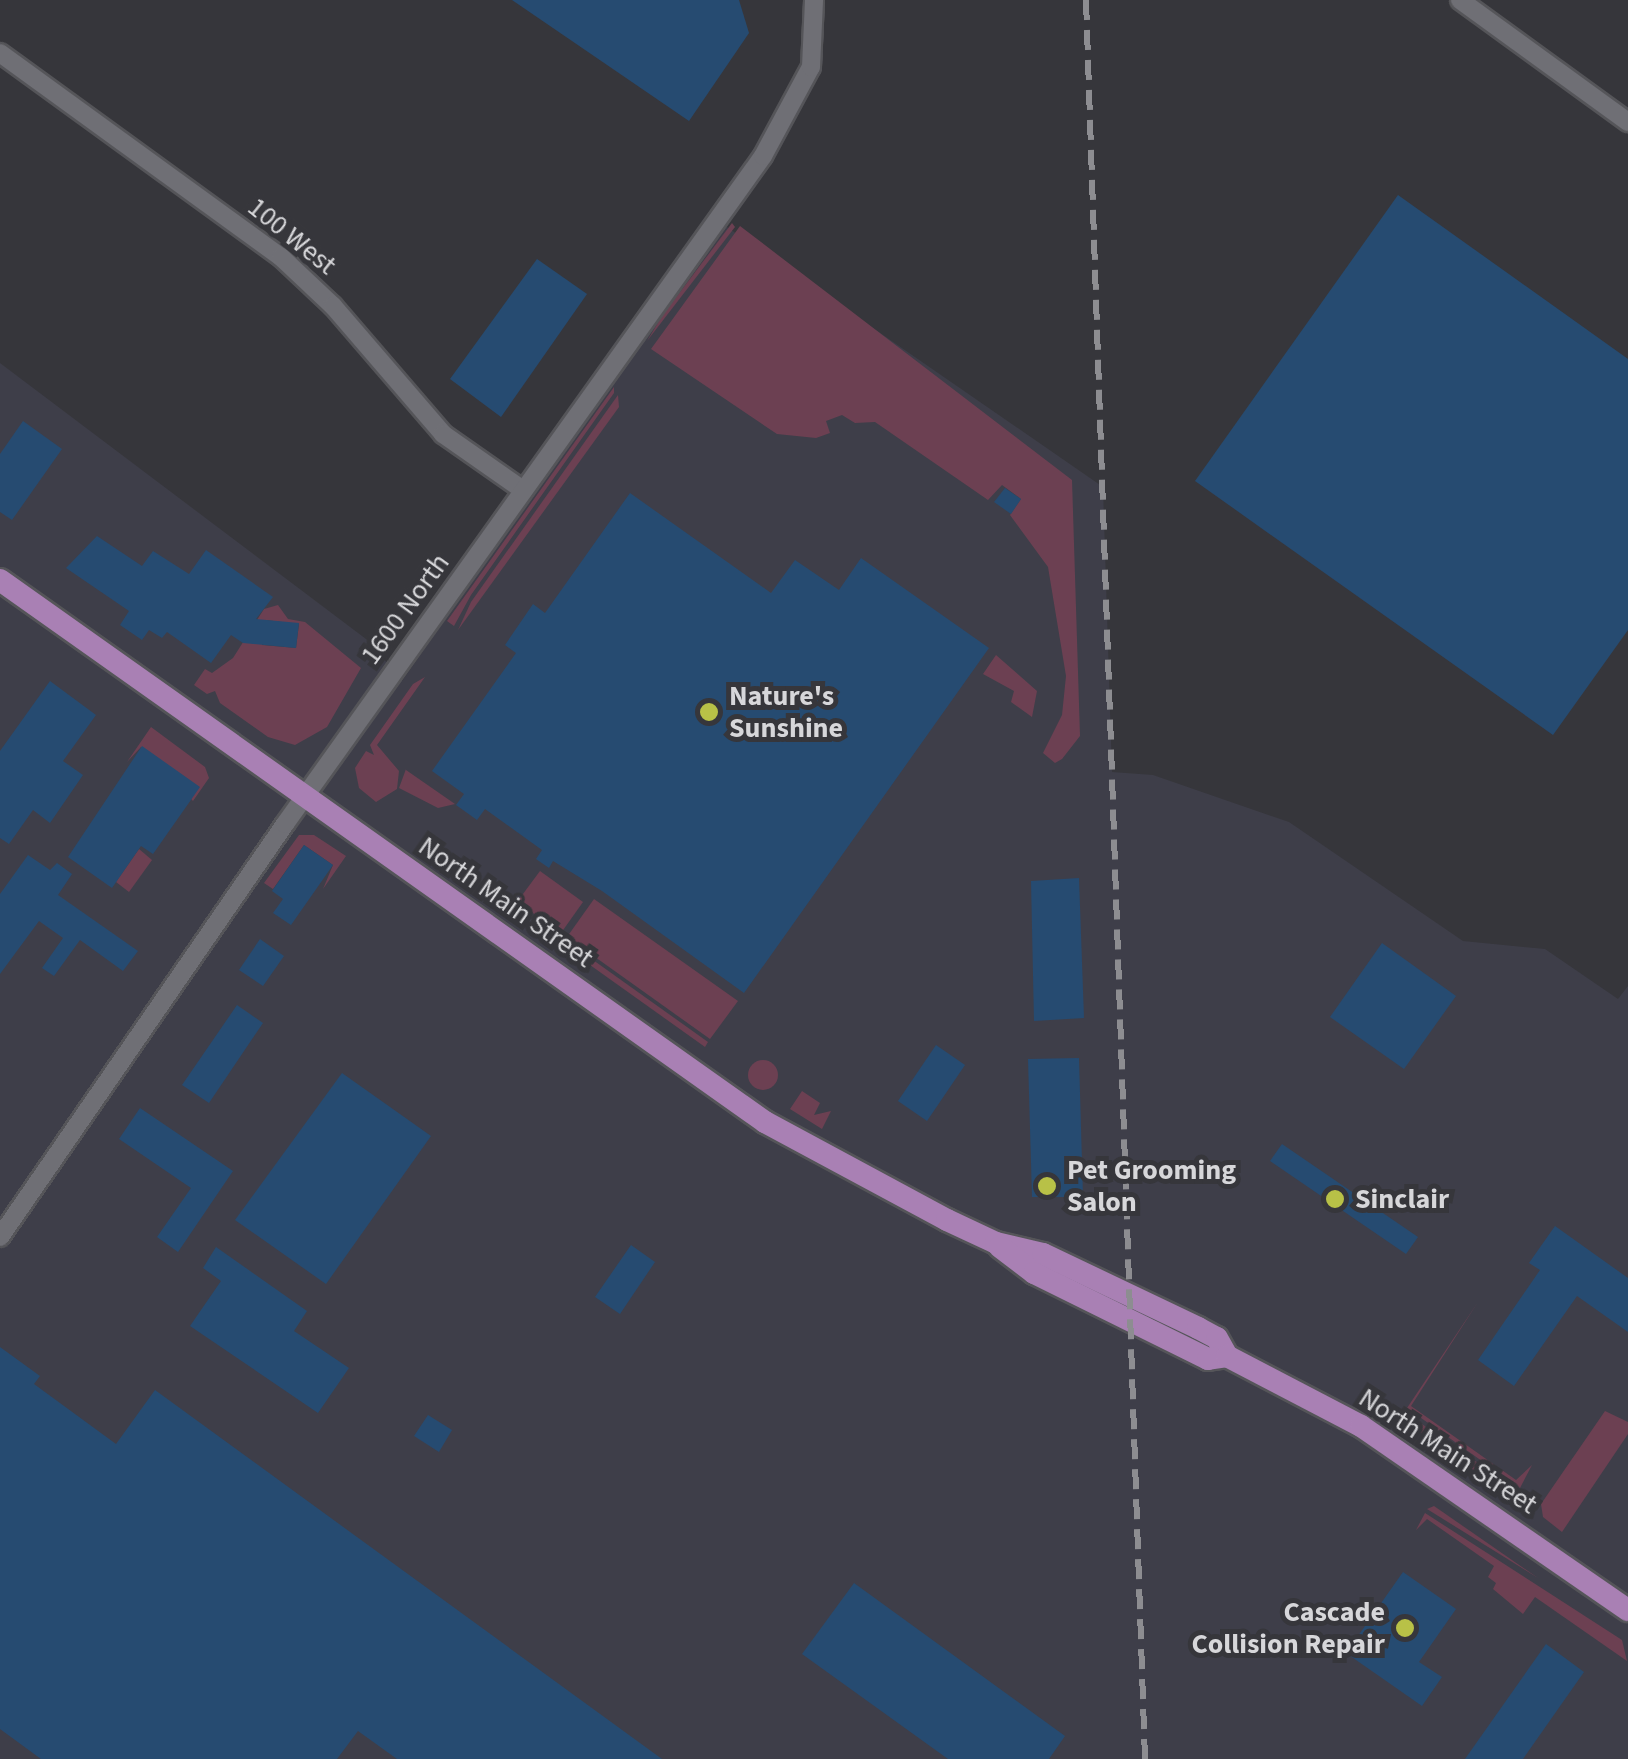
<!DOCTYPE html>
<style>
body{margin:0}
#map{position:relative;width:1628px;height:1759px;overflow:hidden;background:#36363b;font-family:"Source Sans 3",sans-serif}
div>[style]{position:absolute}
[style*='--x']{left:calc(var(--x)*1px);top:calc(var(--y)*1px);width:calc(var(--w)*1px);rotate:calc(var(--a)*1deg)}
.built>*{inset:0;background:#3e3e49}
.green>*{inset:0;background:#6c4052}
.round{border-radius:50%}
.building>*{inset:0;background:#264b71}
.roads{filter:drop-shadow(2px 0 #555559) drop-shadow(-2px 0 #555559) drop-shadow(0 2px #555559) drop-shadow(0 -2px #555559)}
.minor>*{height:18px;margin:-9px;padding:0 9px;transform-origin:9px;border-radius:9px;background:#6f6f75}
.major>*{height:22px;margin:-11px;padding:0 11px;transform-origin:11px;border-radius:11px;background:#a980b4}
.rail>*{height:6px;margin-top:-3px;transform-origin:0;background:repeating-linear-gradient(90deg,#8d8d91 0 20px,transparent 0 30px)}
.dots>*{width:28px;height:28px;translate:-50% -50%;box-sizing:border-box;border:5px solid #36363b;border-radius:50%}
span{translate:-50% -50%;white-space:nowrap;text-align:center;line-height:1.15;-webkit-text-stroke:10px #36363b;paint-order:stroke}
.street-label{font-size:28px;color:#d7d7da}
.poi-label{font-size:28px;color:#d7d7da;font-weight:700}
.left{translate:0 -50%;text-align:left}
.right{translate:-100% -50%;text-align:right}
</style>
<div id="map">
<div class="built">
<div style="clip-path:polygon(724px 225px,1103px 487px,1112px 772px,1153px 775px,1289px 822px,1463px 941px,1545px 949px,1618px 999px,1628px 986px,1628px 1759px,0 1759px,0 363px,370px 642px,402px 681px)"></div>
</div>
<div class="green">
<div style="clip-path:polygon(732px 223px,735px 227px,647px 341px,662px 316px)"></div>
<div style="clip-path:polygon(740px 226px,1072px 480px,1080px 736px,1062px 759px,1055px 763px,1043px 753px,1062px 715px,1066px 676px,1048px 567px,1010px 515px,1021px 499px,1002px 485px,988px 500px,875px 422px,855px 423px,842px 415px,826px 421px,830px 433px,816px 438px,777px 434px,651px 349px)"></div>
<div style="clip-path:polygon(614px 387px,614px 393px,471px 595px,454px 626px,447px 621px)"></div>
<div style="clip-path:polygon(618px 395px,619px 407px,458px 630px,471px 602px)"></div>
<div style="clip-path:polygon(evenodd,278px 605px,288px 619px,305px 622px,361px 668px,327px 727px,295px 745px,268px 737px,220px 703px,215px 691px,207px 694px,194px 685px,205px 669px,212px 673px,233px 658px,264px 609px,278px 605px,265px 620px,299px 624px,296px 648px,262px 645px,265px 620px)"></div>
<div style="clip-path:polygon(996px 655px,1037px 691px,1032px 717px,1011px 702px,1014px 691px,983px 674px)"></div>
<div style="clip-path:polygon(425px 677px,377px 745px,399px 771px,397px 789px,376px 802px,359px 788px,355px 768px,366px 751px,374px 755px,370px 745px,413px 684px)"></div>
<div style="clip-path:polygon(151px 727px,205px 767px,209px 778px,193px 801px,141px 747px,127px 762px)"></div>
<div style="clip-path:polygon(406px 769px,406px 770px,455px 804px,438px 808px,399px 788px)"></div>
<div style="clip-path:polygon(299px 835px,314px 835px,346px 856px,323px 889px,333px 865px,304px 845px,273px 889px,264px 883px)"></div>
<div style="clip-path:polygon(139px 849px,152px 860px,129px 892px,116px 882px)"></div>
<div style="clip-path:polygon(540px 871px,583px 902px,561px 933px,517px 902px)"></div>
<div style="clip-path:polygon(594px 899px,738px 1001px,710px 1039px,567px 937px)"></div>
<div style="clip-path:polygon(565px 940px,708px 1042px,705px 1047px,562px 945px)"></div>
<div class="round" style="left:748px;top:1060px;width:30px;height:30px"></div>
<div style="clip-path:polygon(802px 1091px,820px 1103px,814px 1115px,831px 1111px,822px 1129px,790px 1109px)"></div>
<div style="clip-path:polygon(1478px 1302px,1411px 1406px,1516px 1480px,1532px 1465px,1520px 1488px,1407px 1408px)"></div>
<div style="clip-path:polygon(1605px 1411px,1628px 1422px,1628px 1434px,1562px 1532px,1543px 1517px,1541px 1504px)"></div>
<div style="clip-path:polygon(1406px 1413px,1504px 1481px,1515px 1492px,1502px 1490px,1408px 1424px,1401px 1415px)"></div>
<div style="clip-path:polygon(1434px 1506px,1538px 1578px,1427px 1509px)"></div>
<div style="clip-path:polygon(1425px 1513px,1622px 1640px,1627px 1661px,1535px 1597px,1523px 1614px,1493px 1589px,1496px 1583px,1488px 1577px,1494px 1566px,1427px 1519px,1416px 1530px)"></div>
</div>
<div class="building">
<div style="clip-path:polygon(512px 0,739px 0,749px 33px,689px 121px)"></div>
<div style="clip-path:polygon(1398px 195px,1628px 359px,1628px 630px,1553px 735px,1195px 481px)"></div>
<div style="clip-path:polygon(537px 259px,587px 294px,501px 417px,450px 379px)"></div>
<div style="clip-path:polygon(23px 421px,62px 449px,12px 520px,0 512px,0 454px)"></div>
<div style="clip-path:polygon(1005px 488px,1021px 499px,1011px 514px,994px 502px)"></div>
<div style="clip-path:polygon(630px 493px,771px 593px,795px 560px,839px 590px,861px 558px,989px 648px,744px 993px,602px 891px,553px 861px,549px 868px,536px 859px,542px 850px,485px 809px,477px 820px,456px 805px,464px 794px,432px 771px,516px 653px,505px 645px,533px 604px,545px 613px)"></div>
<div style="clip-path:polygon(97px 536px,142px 566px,153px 551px,189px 574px,206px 550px,273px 597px,256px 619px,299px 623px,296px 648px,243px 643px,231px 635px,211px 663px,167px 632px,162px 638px,149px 630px,142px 640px,120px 625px,129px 611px,66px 568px)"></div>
<div style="clip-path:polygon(50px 681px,96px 715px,63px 761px,83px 775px,50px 823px,33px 810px,9px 844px,0 838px,0 751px)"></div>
<div style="clip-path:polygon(142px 746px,200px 787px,153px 854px,141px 846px,112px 888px,68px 857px)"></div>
<div style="clip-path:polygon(304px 845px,333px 865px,291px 925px,273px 913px,283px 899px,272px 891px)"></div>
<div style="clip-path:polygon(28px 855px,50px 870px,57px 863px,72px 874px,58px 895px,138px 951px,123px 971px,80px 940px,54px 976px,42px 968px,63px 938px,39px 921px,0 974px,0 894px)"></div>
<div style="clip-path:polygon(1079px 878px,1084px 1018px,1034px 1021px,1031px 881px)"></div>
<div style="clip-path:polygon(260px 939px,284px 956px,263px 986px,239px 970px)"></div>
<div style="clip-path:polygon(1382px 943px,1456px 996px,1404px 1069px,1330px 1017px)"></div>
<div style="clip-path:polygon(237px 1005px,263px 1023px,209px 1103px,182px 1085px)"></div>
<div style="clip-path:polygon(936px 1045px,965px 1065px,927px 1121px,898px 1101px)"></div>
<div style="clip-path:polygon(1079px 1058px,1083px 1197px,1032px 1197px,1028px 1059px)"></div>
<div style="clip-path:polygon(342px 1073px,431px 1136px,326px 1284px,235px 1220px)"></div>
<div style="clip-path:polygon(140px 1108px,233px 1171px,178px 1252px,157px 1237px,191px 1188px,119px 1139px)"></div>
<div style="clip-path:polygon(1282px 1144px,1418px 1237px,1406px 1254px,1270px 1161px)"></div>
<div style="clip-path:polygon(1555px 1226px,1628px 1278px,1628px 1332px,1577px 1296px,1514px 1386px,1478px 1360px,1540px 1270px,1529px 1263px)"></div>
<div style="clip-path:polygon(631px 1245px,655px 1262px,620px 1314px,595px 1297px)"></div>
<div style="clip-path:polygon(216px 1247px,307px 1311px,294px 1331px,349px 1368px,318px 1413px,190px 1326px,221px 1281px,203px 1268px)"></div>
<div style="clip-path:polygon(0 1347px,40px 1376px,34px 1384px,116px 1444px,155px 1390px,662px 1759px,397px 1759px,358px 1731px,337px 1759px,41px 1759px,0 1729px)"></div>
<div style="clip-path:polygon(428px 1415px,452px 1430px,439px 1452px,414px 1436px)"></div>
<div style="clip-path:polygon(1403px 1572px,1456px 1609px,1419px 1662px,1442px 1677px,1422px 1706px,1346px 1653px)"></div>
<div style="clip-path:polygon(854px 1583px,1065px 1736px,1049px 1759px,948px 1759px,802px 1654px)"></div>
<div style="clip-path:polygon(1546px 1644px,1584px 1672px,1523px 1759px,1465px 1759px)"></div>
</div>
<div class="roads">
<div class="minor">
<div style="--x:1460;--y:0;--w:208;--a:36"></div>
<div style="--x:0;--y:53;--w:347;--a:36"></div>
<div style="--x:281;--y:257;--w:71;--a:43.3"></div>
<div style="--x:333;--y:306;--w:169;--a:49.3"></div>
<div style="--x:443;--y:434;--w:98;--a:35"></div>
<div style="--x:0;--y:1237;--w:502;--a:-55.39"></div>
<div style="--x:285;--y:824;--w:821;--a:-54.41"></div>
<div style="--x:763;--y:156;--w:101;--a:-61.7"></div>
<div style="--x:811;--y:67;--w:67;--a:-87.4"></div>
</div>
<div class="major">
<div style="--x:0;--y:580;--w:938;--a:35.32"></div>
<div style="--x:765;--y:1122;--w:207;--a:28.3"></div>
<div style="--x:947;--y:1220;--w:54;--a:25.1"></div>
<div style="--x:996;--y:1243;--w:48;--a:13.2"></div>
<div style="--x:1043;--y:1254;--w:172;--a:25.5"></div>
<div style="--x:1198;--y:1328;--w:21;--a:28"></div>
<div style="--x:1217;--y:1338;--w:21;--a:61"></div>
<div style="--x:1000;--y:1247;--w:43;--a:37.4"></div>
<div style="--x:1034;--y:1273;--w:194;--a:26.3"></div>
<div style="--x:1208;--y:1359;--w:19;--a:-9"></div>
<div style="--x:1227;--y:1356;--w:151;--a:27.6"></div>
<div style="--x:1361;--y:1426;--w:324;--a:34.6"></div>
</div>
</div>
<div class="rail">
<div style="--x:1086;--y:0;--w:1760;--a:88.08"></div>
</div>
<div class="dots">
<div style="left:709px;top:712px;background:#b8c147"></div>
<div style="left:1047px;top:1186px;background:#b8c147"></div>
<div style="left:1335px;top:1199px;background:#b8c147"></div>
<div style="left:1405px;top:1628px;background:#b8c147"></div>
</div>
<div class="street-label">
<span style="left:292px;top:236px;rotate:39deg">100 West</span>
<span style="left:405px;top:609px;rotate:-54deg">1600 North</span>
<span style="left:506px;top:902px;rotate:35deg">North Main Street</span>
<span style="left:1448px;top:1451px;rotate:33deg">North Main Street</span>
</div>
<div class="poi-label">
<span class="left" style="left:729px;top:712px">Nature's<br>Sunshine</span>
<span class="left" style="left:1067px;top:1186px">Pet Grooming<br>Salon</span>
<span class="left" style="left:1355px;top:1199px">Sinclair</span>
<span class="right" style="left:1385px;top:1628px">Cascade<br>Collision Repair</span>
</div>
</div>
